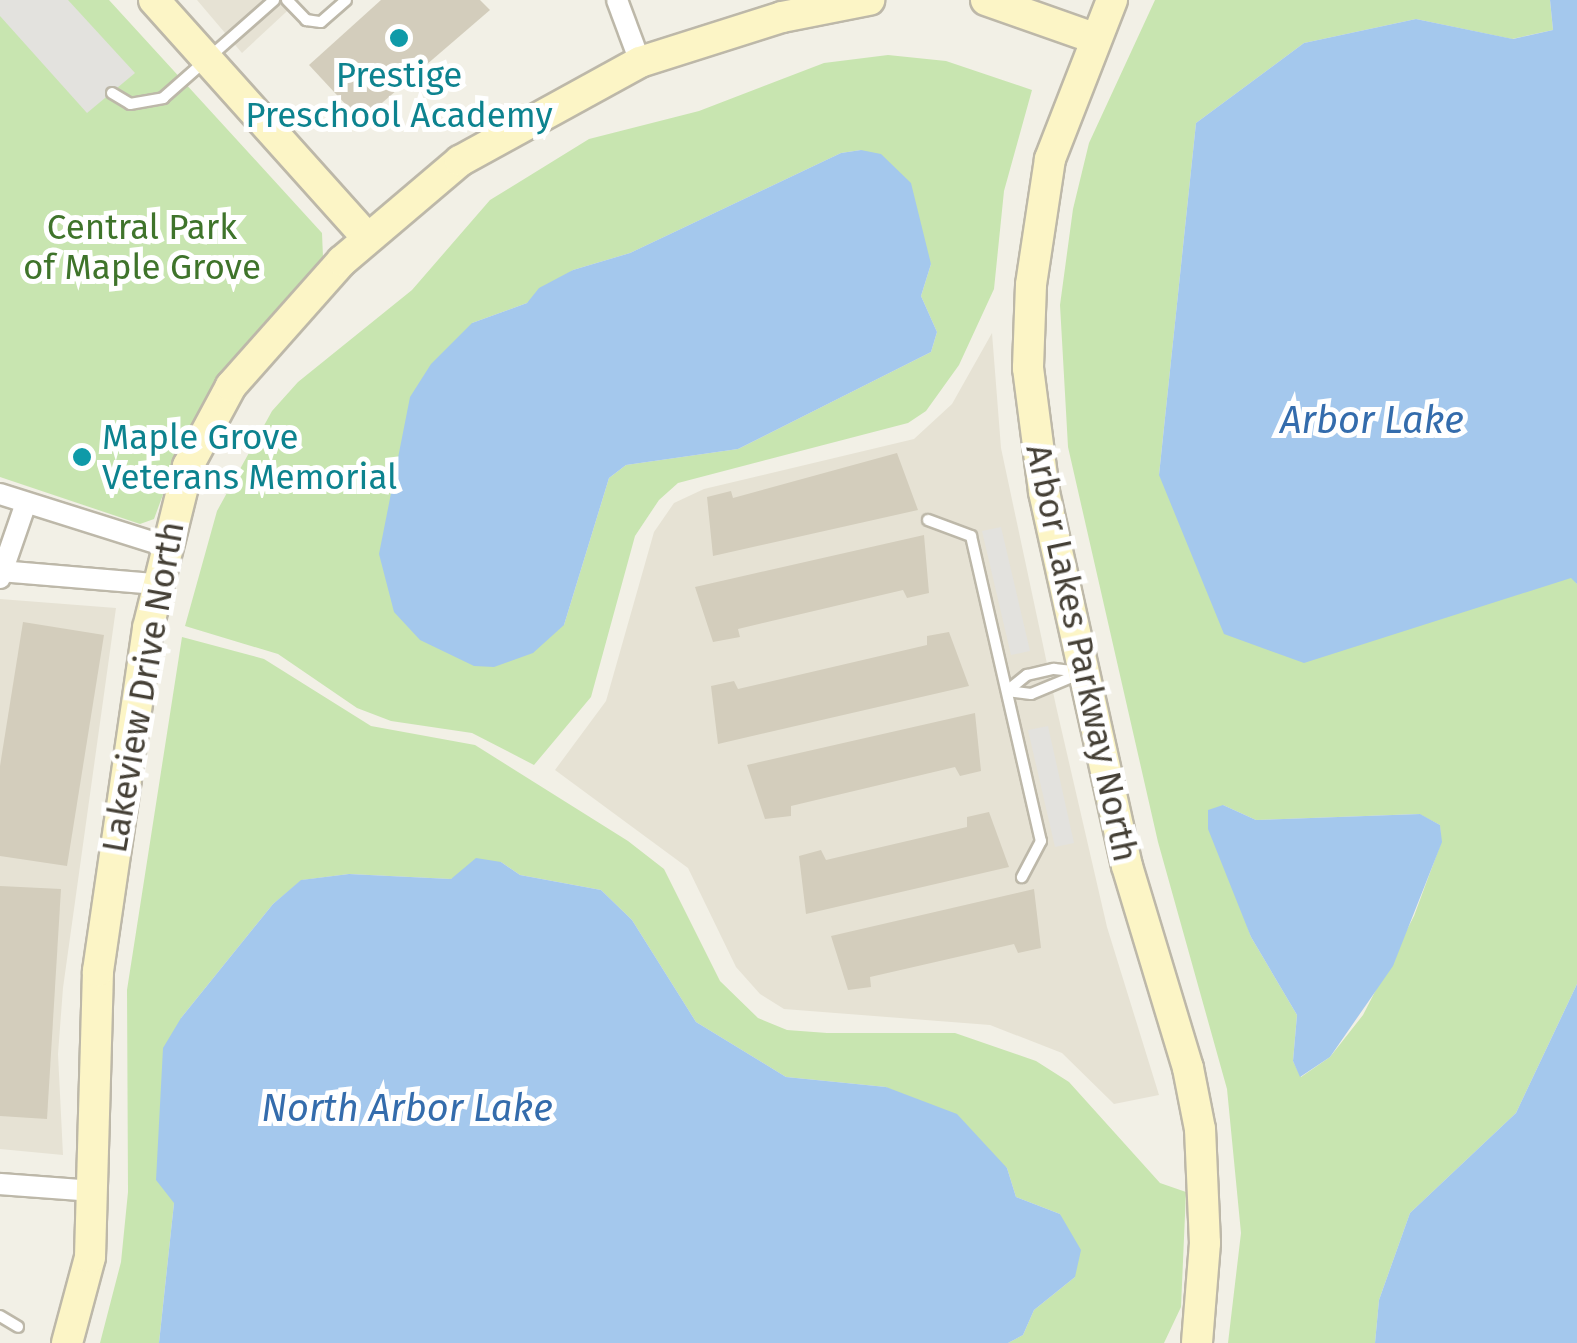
<!DOCTYPE html>
<style>
body{margin:0}
#map{position:relative;width:1577px;height:1343px;overflow:hidden;background:#f2f0e6;font-family:"Fira Sans",sans-serif}
div>[style]{position:absolute}
[style*='--x']{left:calc(var(--x)*1px);top:calc(var(--y)*1px);width:calc(var(--w)*1px);rotate:calc(var(--a)*1deg)}
.residential>*{inset:0;background:#e6e2d4}
.green>*{inset:0;background:#c8e5b0}
.parking>*{inset:0;background:#e3e2de}
.water>*{inset:0;background:#a4c8ed}
.building>*{inset:0;background:#d3cdbc}
.roads{filter:drop-shadow(2px 0 #bdb8a9) drop-shadow(-2px 0 #bdb8a9) drop-shadow(0 2px #bdb8a9) drop-shadow(0 -2px #bdb8a9)}
.lane>*{height:10px;margin:-5px;padding:0 5px;transform-origin:5px;border-radius:5px;background:#fff}
.street>*{height:20px;margin:-10px;padding:0 10px;transform-origin:10px;border-radius:10px;background:#fff}
.secondary>*{height:30px;margin:-15px;padding:0 15px;transform-origin:15px;border-radius:15px;background:#fcf5c6}
.dots>*{width:28px;height:28px;translate:-50% -50%;box-sizing:border-box;border:5px solid #fff;border-radius:50%}
span{translate:-50% -50%;white-space:nowrap;text-align:center;line-height:1.15;-webkit-text-stroke:10px #fff;paint-order:stroke}
.culture-label{font-size:35px;color:#0d838f}
.left{translate:0 -50%;text-align:left}
.park-label{font-size:35px;color:#3f742b}
.street-label{font-size:35px;color:#454036}
.water-label{font-size:38px;color:#346cac;font-style:italic}
</style>
<div id="map">
<div class="residential">
<div style="clip-path:polygon(197px 0,299px 0,242px 53px)"></div>
<div style="clip-path:polygon(992px 333px,1001px 448px,1056px 706px,1107px 927px,1159px 1095px,1114px 1104px,1062px 1053px,990px 1025px,784px 1009px,760px 994px,736px 967px,688px 868px,555px 770px,606px 701px,654px 532px,674px 503px,704px 489px,914px 439px,952px 404px)"></div>
<div style="clip-path:polygon(0 599px,116px 608px,63px 988px,58px 1054px,63px 1155px,0 1149px)"></div>
</div>
<div class="green">
<div style="clip-path:polygon(0 0,109px 0,322px 233px,323px 257px,228px 366px,182px 443px,154px 519px,140px 524px,0 477px)"></div>
<div style="clip-path:polygon(evenodd,1155px 0,1550px 0,1553px 30px,1512px 39px,1416px 19px,1304px 43px,1196px 123px,1159px 475px,1572px 577px,1577px 584px,1577px 984px,1516px 1113px,1410px 1213px,1379px 1300px,1375px 1343px,1228px 1343px,1241px 1233px,1227px 1089px,1158px 842px,1068px 447px,1060px 305px,1073px 209px,1089px 143px,1155px 0,1223px 805px,1256px 820px,1419px 814px,1440px 825px,1441px 843px,1414px 916px,1363px 1015px,1330px 1057px,1301px 1077px,1293px 1061px,1297px 1015px,1251px 937px,1237px 895px,1223px 805px)"></div>
<div style="clip-path:polygon(evenodd,888px 55px,946px 61px,1032px 90px,1004px 191px,994px 289px,959px 365px,926px 411px,908px 423px,678px 483px,659px 500px,635px 536px,591px 697px,534px 765px,472px 733px,391px 721px,357px 708px,278px 654px,185px 626px,217px 511px,272px 411px,298px 382px,412px 290px,490px 200px,589px 139px,699px 111px,824px 63px,888px 55px,861px 150px,931px 264px,921px 296px,937px 332px,931px 352px,738px 449px,626px 465px,609px 478px,564px 625px,472px 323px,527px 303px,573px 270px,630px 253px,841px 153px,861px 150px)"></div>
<div style="clip-path:polygon(182px 637px,264px 659px,371px 726px,475px 745px,628px 841px,664px 869px,720px 981px,758px 1018px,787px 1030px,827px 1033px,955px 1033px,1036px 1061px,1069px 1082px,1160px 1183px,1186px 1192px,1181px 1307px,1164px 1343px,1008px 1343px,1023px 1335px,1034px 1310px,1075px 1277px,1060px 1214px,1016px 1197px,1007px 1168px,886px 1087px,786px 1077px,696px 1022px,632px 920px,601px 890px,520px 875px,501px 862px,451px 879px,349px 874px,302px 880px,273px 904px,181px 1018px,174px 1203px,159px 1343px,100px 1343px,121px 1262px,128px 1192px,127px 990px)"></div>
</div>
<div class="parking">
<div style="clip-path:polygon(0 0,68px 0,135px 73px,87px 113px,0 16px)"></div>
<div style="clip-path:polygon(1001px 527px,1030px 651px,1011px 655px,982px 531px)"></div>
<div style="clip-path:polygon(1048px 726px,1074px 843px,1055px 847px,1028px 730px)"></div>
</div>
<div class="water">
<div style="clip-path:polygon(1550px 0,1577px 0,1577px 584px,1571px 578px,1304px 663px,1224px 634px,1159px 475px,1196px 123px,1304px 43px,1416px 19px,1513px 39px,1553px 30px)"></div>
<div style="clip-path:polygon(861px 150px,881px 154px,911px 183px,931px 264px,921px 296px,937px 332px,931px 352px,738px 449px,626px 465px,609px 478px,564px 625px,533px 653px,494px 667px,474px 666px,420px 640px,394px 612px,379px 554px,410px 397px,431px 364px,472px 323px,527px 303px,539px 288px,573px 270px,630px 253px,841px 153px)"></div>
<div style="clip-path:polygon(1223px 805px,1256px 820px,1420px 814px,1440px 825px,1442px 842px,1393px 966px,1330px 1057px,1300px 1077px,1293px 1061px,1297px 1015px,1251px 937px,1208px 829px,1208px 810px)"></div>
<div style="clip-path:polygon(476px 858px,501px 862px,520px 875px,601px 890px,632px 920px,696px 1022px,786px 1077px,886px 1087px,957px 1114px,1007px 1168px,1016px 1197px,1060px 1214px,1081px 1250px,1075px 1277px,1034px 1310px,1023px 1335px,1008px 1343px,159px 1343px,174px 1203px,156px 1180px,163px 1048px,181px 1018px,273px 904px,301px 880px,349px 874px,451px 879px)"></div>
<div style="clip-path:polygon(1577px 984px,1577px 1343px,1375px 1343px,1379px 1300px,1410px 1213px,1516px 1113px)"></div>
</div>
<div class="building">
<div style="clip-path:polygon(381px 0,480px 0,490px 10px,361px 121px,309px 65px)"></div>
<div style="clip-path:polygon(897px 453px,918px 510px,713px 556px,707px 497px,731px 491px,733px 498px)"></div>
<div style="clip-path:polygon(924px 535px,929px 593px,907px 598px,903px 590px,738px 629px,740px 637px,713px 642px,695px 587px)"></div>
<div style="clip-path:polygon(23px 622px,104px 635px,67px 866px,0 856px,0 766px)"></div>
<div style="clip-path:polygon(949px 632px,969px 686px,718px 744px,711px 686px,734px 681px,738px 689px,927px 645px,927px 636px)"></div>
<div style="clip-path:polygon(975px 713px,981px 771px,960px 776px,955px 767px,791px 806px,791px 816px,765px 819px,747px 765px)"></div>
<div style="clip-path:polygon(989px 812px,1009px 867px,806px 914px,799px 856px,821px 850px,826px 860px,967px 827px,967px 817px)"></div>
<div style="clip-path:polygon(0 886px,61px 889px,47px 1119px,0 1116px)"></div>
<div style="clip-path:polygon(1034px 889px,1041px 948px,1018px 953px,1014px 944px,870px 977px,871px 987px,848px 990px,831px 936px)"></div>
</div>
<div class="roads">
<div class="lane">
<div style="--x:287;--y:0;--w:28;--a:46"></div>
<div style="--x:306;--y:20;--w:15;--a:8"></div>
<div style="--x:321;--y:22;--w:33;--a:-41"></div>
<div style="--x:112;--y:93;--w:21;--a:31"></div>
<div style="--x:130;--y:104;--w:34;--a:-10"></div>
<div style="--x:163;--y:98;--w:148;--a:-41.4"></div>
<div style="--x:928;--y:520;--w:46;--a:20.4"></div>
<div style="--x:971;--y:536;--w:313;--a:77.1"></div>
<div style="--x:1041;--y:841;--w:41;--a:117.8"></div>
<div style="--x:1054;--y:669;--w:30;--a:6"></div>
<div style="--x:1084;--y:672;--w:57;--a:157.5"></div>
<div style="--x:1031;--y:694;--w:24;--a:-173"></div>
<div style="--x:1007;--y:691;--w:26;--a:-39"></div>
<div style="--x:1027;--y:675;--w:28;--a:-13"></div>
<div style="--x:0;--y:1316;--w:21;--a:31"></div>
</div>
<div class="street">
<div style="--x:617;--y:0;--w:66;--a:69.6"></div>
<div style="--x:0;--y:494;--w:173;--a:17.5"></div>
<div style="--x:0;--y:571;--w:157;--a:4.8"></div>
<div style="--x:0;--y:578;--w:79;--a:-70.9"></div>
<div style="--x:0;--y:1184;--w:94;--a:4.3"></div>
</div>
<div class="secondary">
<div style="--x:154;--y:0;--w:319;--a:48.1"></div>
<div style="--x:986;--y:0;--w:114;--a:19.4"></div>
<div style="--x:1112;--y:0;--w:171;--a:111.3"></div>
<div style="--x:1050;--y:159;--w:127;--a:98.6"></div>
<div style="--x:1031;--y:285;--w:83;--a:92.1"></div>
<div style="--x:1028;--y:368;--w:125;--a:82.6"></div>
<div style="--x:1044;--y:492;--w:383;--a:77.5"></div>
<div style="--x:1127;--y:866;--w:211;--a:73.2"></div>
<div style="--x:1188;--y:1068;--w:62;--a:78.9"></div>
<div style="--x:1200;--y:1129;--w:114;--a:87.5"></div>
<div style="--x:1205;--y:1243;--w:100;--a:94.6"></div>
<div style="--x:67;--y:1343;--w:89;--a:-75"></div>
<div style="--x:90;--y:1257;--w:286;--a:-88.4"></div>
<div style="--x:98;--y:971;--w:347;--a:-81.7"></div>
<div style="--x:148;--y:628;--w:167;--a:-76.1"></div>
<div style="--x:188;--y:466;--w:91;--a:-61.7"></div>
<div style="--x:231;--y:386;--w:167;--a:-48.4"></div>
<div style="--x:342;--y:261;--w:155;--a:-40.3"></div>
<div style="--x:460;--y:161;--w:205;--a:-28.8"></div>
<div style="--x:640;--y:62;--w:149;--a:-17.6"></div>
<div style="--x:782;--y:17;--w:89;--a:-11.1"></div>
</div>
</div>
<div class="dots">
<div style="left:399px;top:38px;background:#0f9aa8"></div>
<div style="left:82px;top:457px;background:#0f9aa8"></div>
</div>
<div class="culture-label">
<span style="left:399px;top:95px">Prestige<br>Preschool Academy</span>
<span class="left" style="left:102px;top:457px">Maple Grove<br>Veterans Memorial</span>
</div>
<div class="park-label">
<span style="left:142px;top:247px">Central Park<br>of Maple Grove</span>
</div>
<div class="street-label">
<span style="left:1082px;top:653px;rotate:78deg">Arbor Lakes Parkway North</span>
<span style="left:143px;top:687px;rotate:-80deg">Lakeview Drive North</span>
</div>
<div class="water-label">
<span style="left:1372px;top:421px">Arbor Lake</span>
<span style="left:407px;top:1109px">North Arbor Lake</span>
</div>
</div>
